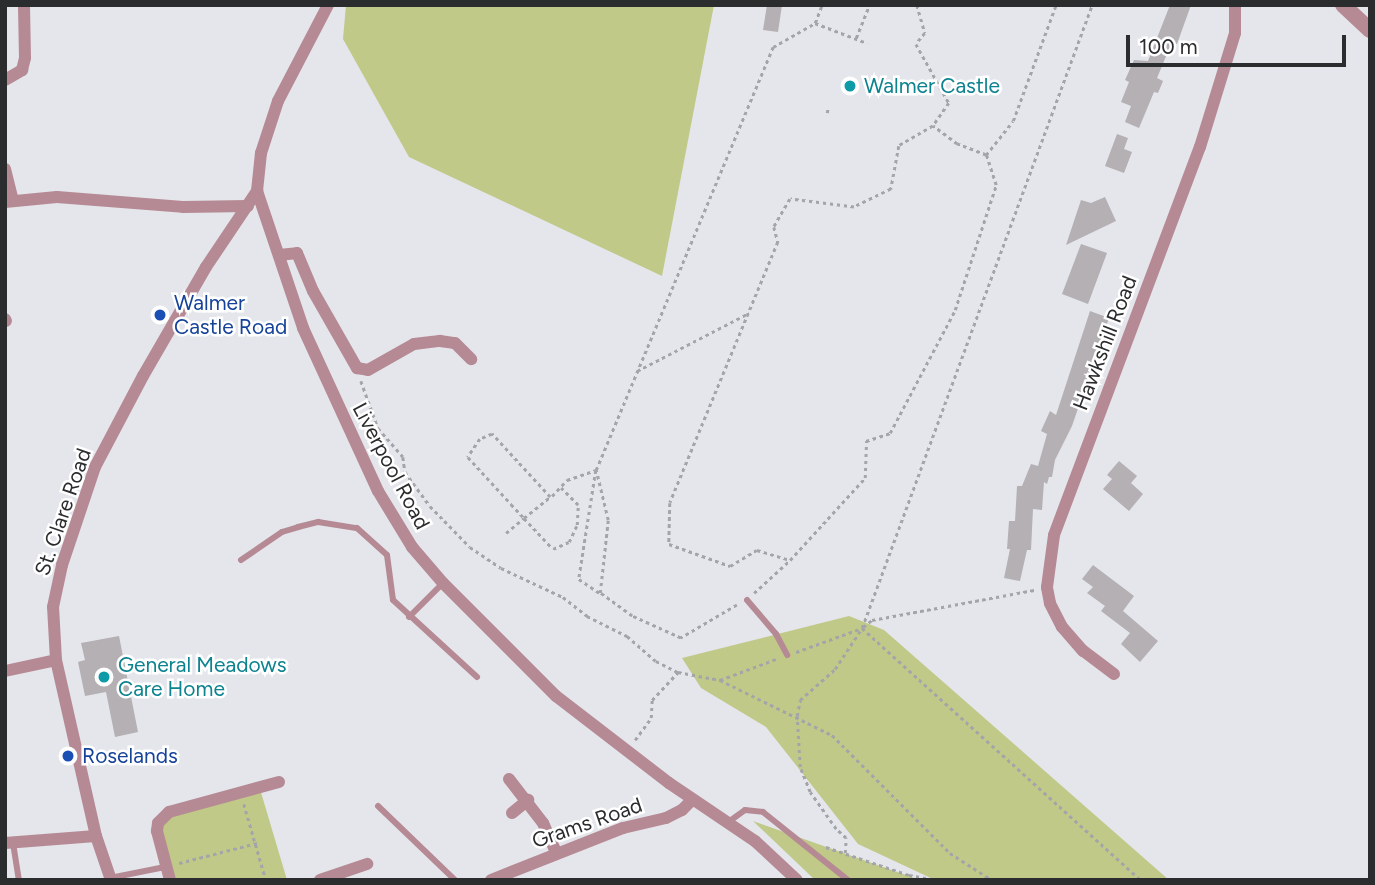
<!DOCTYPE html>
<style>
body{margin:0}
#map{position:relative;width:1375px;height:885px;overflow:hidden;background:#e4e6eb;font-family:Figtree,sans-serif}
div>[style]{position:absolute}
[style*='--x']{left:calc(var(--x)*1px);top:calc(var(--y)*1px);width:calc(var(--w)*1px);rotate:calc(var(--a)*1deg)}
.green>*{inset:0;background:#c0c988}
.building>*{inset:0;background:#b4b0b4}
.path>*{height:2.5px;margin-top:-1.25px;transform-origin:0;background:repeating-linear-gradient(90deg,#a4a5a9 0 3.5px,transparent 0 7px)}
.service>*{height:6px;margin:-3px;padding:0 3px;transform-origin:3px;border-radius:3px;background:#b68a94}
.minor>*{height:12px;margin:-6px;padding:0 6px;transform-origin:6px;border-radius:6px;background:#b68a94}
.tertiary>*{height:16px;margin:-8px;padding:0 8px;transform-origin:8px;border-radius:8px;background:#b68a94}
.dots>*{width:19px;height:19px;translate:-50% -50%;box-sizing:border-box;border:4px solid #fff;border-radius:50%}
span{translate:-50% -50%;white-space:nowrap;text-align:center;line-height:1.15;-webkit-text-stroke:5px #fff;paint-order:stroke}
.culture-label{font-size:21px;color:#0d838f}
.left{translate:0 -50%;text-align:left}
.transit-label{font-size:21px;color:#164399}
.street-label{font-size:21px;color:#2b2c2e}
.frame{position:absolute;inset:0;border:7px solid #2b2c2e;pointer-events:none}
.scale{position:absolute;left:1126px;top:35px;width:220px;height:32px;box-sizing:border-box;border:4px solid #2b2c2e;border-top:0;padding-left:9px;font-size:21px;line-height:24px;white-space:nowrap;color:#2b2c2e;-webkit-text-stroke:5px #fff;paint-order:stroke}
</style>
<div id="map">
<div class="green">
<div style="clip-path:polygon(346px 5px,714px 5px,662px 276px,409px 157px,343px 39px)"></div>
<div style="clip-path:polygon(849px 616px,884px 630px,1169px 880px,935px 880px,858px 844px,766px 727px,701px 688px,682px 658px)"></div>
<div style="clip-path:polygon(260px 789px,287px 880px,170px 880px,158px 823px,169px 812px)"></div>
<div style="clip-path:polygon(753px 821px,920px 880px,815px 880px)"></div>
</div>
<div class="building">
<div style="clip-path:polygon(767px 5px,782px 5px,778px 32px,763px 30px)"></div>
<div style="clip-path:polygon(1170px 5px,1191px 5px,1177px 44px,1172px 42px,1157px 78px,1163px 81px,1158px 93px,1154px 92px,1139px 128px,1125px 122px,1131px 106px,1121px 102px,1129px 82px,1125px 80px,1134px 60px,1148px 61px)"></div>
<div style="clip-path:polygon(1117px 134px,1128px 138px,1124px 149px,1132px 152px,1124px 173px,1105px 166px)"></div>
<div style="clip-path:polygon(1105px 197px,1116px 221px,1066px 245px,1081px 200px,1091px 203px)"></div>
<div style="clip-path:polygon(1081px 244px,1107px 253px,1088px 304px,1062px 294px)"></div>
<div style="clip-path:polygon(1090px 311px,1109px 318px,1072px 426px,1055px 460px,1052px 477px,1049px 477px,1047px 484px,1044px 482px,1042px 510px,1033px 509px,1031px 550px,1027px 550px,1020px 581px,1004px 578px,1010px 549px,1007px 549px,1009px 521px,1015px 521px,1017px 486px,1022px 486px,1031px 464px,1038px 466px,1047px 434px,1041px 431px,1050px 411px,1056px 415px)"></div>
<div style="clip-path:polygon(1119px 461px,1137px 476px,1131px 483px,1143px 494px,1129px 511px,1103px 489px,1112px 479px,1107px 475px)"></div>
<div style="clip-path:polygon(1093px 565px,1134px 596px,1123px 611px,1158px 641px,1140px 662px,1121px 644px,1130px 633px,1101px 611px,1105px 606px,1087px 593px,1093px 587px,1082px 579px)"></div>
<div style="clip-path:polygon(119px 636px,138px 732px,115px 737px,106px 692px,85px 696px,78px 662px,85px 660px,81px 643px)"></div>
</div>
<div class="path">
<div style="--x:917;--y:5;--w:29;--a:74"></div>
<div style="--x:925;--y:33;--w:14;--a:129"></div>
<div style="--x:916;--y:44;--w:68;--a:60.8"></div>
<div style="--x:949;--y:103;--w:28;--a:125"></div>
<div style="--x:933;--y:126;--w:39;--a:150"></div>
<div style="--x:899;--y:146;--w:44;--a:100.5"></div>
<div style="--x:891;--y:189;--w:41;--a:154.1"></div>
<div style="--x:854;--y:207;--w:64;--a:-172.9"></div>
<div style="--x:790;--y:199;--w:32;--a:120"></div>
<div style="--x:774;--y:227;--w:16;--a:75"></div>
<div style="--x:778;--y:242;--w:282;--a:112.5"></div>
<div style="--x:670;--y:503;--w:41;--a:91.4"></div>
<div style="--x:669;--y:544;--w:65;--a:19.8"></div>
<div style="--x:730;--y:566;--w:31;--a:-31"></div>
<div style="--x:757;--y:550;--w:34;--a:17"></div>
<div style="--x:790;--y:560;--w:111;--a:-47.6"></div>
<div style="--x:865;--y:478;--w:37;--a:-88"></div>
<div style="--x:866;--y:441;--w:25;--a:-18"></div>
<div style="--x:890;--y:433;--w:139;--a:-62.1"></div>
<div style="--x:955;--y:310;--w:132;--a:-71.8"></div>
<div style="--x:996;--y:185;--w:32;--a:-108"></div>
<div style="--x:986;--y:155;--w:31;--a:-159"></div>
<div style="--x:957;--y:144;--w:30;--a:-143"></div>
<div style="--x:815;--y:23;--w:56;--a:21"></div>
<div style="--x:856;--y:38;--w:35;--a:-68"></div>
<div style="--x:827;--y:113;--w:5;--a:-79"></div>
<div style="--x:986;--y:155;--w:43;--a:-51.5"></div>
<div style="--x:1013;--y:121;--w:124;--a:-69.7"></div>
<div style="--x:637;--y:371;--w:126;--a:-27.4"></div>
<div style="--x:361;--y:381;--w:50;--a:70.1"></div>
<div style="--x:378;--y:428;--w:38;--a:49"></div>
<div style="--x:403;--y:457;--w:15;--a:82"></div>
<div style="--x:405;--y:472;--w:42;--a:53.7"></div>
<div style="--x:430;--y:506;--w:57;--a:45.7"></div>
<div style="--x:470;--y:547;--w:37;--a:34"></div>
<div style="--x:501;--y:568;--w:68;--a:25.1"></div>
<div style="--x:563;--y:597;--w:31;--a:38"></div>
<div style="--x:587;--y:616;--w:45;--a:26.6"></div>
<div style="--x:627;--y:636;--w:38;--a:41"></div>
<div style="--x:656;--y:661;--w:25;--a:27"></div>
<div style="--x:678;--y:672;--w:43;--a:10.8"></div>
<div style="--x:720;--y:680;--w:125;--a:26.2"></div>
<div style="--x:832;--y:735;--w:167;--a:45"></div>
<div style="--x:950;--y:853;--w:50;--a:32.7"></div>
<div style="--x:552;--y:496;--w:22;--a:-47"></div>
<div style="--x:567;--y:480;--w:31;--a:-19"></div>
<div style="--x:596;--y:470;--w:110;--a:98.9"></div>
<div style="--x:579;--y:579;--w:25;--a:34"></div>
<div style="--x:506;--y:533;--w:23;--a:-40"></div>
<div style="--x:524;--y:518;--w:33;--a:-39"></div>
<div style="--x:550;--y:497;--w:86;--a:-132.6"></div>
<div style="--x:492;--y:434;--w:13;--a:157"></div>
<div style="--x:480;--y:439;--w:22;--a:124"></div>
<div style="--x:468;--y:457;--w:64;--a:47.5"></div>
<div style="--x:511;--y:504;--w:19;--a:47"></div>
<div style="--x:524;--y:518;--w:42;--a:46.9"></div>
<div style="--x:553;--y:549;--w:17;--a:-24"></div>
<div style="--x:569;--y:542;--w:19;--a:-65"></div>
<div style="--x:577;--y:525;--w:20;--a:-87"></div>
<div style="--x:578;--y:505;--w:24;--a:-135"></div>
<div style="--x:754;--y:593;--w:49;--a:-42.5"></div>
<div style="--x:737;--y:605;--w:65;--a:149.5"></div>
<div style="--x:681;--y:638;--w:54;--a:-155.8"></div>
<div style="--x:632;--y:616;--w:39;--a:-144"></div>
<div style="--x:600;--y:593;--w:73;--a:-83.7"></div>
<div style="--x:608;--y:520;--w:51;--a:-103.5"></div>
<div style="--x:596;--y:470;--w:459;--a:-67.3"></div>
<div style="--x:773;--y:47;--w:48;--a:-29.7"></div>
<div style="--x:815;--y:23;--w:19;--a:-69"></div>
<div style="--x:863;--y:627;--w:11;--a:-38"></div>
<div style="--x:872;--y:620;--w:165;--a:-10.5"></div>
<div style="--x:796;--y:652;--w:70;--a:-20"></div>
<div style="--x:862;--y:628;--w:376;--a:42.1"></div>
<div style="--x:720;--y:680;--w:60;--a:-20.6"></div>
<div style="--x:635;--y:740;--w:27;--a:-54"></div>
<div style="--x:651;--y:718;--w:18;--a:-87"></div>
<div style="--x:652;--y:700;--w:38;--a:-47"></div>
<div style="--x:244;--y:804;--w:79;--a:73.9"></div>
<div style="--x:826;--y:847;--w:88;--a:18.6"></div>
<div style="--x:909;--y:875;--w:28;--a:10"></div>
<div style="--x:845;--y:853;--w:15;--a:-86"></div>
<div style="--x:846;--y:838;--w:13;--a:-138"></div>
<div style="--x:836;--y:829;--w:45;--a:-125.1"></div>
<div style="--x:810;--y:792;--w:27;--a:-112"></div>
<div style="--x:800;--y:767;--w:51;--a:-93.4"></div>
<div style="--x:797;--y:716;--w:16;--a:-79"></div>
<div style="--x:800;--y:700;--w:47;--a:-41.5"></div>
<div style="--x:835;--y:669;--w:49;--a:-56.6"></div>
<div style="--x:862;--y:628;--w:664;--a:-69.74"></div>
<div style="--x:179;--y:863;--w:81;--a:-14.4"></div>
</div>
<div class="service">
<div style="--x:241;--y:560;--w:50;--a:-34.3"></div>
<div style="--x:282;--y:532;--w:17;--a:-17"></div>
<div style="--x:298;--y:527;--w:21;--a:-14"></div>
<div style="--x:318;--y:522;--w:39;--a:9"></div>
<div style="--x:357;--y:528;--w:40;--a:42"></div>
<div style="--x:387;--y:555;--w:45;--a:82.4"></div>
<div style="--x:393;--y:600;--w:114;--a:42.5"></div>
<div style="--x:747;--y:600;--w:45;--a:49.5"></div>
<div style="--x:776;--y:634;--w:24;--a:62"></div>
<div style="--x:409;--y:617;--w:48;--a:-45"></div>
<div style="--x:378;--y:806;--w:107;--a:43.9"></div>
<div style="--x:727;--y:823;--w:22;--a:-36"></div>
<div style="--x:745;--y:810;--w:18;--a:6"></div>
<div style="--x:763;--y:812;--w:109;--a:38.7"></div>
<div style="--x:13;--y:843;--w:37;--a:81"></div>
<div style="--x:110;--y:878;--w:56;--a:-11.3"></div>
</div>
<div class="minor">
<div style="--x:328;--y:5;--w:108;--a:117.5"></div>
<div style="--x:278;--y:101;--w:55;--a:108.1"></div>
<div style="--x:261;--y:153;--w:38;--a:96"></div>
<div style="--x:257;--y:191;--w:145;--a:71.4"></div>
<div style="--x:303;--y:328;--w:179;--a:65.3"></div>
<div style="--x:378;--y:491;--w:66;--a:58.7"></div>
<div style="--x:412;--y:547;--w:48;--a:49.3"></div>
<div style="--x:443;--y:583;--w:160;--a:45"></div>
<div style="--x:556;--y:696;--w:143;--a:37.6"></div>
<div style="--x:669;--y:783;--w:104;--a:34"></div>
<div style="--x:755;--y:841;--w:57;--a:42.9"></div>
<div style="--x:5;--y:80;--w:20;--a:-30"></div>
<div style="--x:22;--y:70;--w:12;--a:-76"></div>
<div style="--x:25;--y:58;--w:53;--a:-91.1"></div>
<div style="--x:5;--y:169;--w:32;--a:76"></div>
<div style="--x:5;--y:202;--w:52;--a:-5.5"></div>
<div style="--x:57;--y:197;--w:126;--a:4.5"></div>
<div style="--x:183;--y:207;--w:65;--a:-0.9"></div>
<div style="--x:279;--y:255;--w:18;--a:-6"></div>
<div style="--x:297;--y:253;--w:41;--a:67.2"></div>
<div style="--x:313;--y:291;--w:89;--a:60.3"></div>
<div style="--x:357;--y:368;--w:11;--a:10"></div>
<div style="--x:368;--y:370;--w:53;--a:-29.5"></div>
<div style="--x:414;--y:344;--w:26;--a:-7"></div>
<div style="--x:440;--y:341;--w:15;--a:8"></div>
<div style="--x:455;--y:343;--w:23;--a:45"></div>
<div style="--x:5;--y:319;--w:2;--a:63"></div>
<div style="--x:5;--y:671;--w:52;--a:-12.2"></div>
<div style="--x:1114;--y:674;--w:39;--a:-143"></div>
<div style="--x:1083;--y:651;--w:32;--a:-131"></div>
<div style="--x:1062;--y:627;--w:27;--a:-117"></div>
<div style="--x:1050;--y:603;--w:16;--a:-101"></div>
<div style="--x:1047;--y:587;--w:52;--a:-82.3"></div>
<div style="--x:1054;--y:535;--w:415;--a:-69.4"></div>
<div style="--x:1200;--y:147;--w:119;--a:-72.9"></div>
<div style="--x:1235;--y:33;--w:28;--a:-90"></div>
<div style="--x:509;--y:779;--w:56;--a:52.3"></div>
<div style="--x:543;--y:823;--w:32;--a:66"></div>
<div style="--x:512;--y:813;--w:21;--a:-39"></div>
<div style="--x:5;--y:843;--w:91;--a:-4.4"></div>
<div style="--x:111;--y:880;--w:46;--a:-108.8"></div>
<div style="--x:96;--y:836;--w:180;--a:-102.8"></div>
<div style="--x:56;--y:660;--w:53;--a:-93.2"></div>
<div style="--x:53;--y:607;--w:43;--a:-77.9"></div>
<div style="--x:62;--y:565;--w:103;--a:-71.4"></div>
<div style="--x:95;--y:467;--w:103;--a:-62.2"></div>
<div style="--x:143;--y:376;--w:126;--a:-60"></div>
<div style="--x:206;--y:267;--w:92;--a:-56.1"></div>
<div style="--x:170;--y:880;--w:51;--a:-104.9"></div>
<div style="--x:157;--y:831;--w:8;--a:-83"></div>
<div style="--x:158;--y:823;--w:16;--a:-45"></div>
<div style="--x:169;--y:812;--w:114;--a:-15.3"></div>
<div style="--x:320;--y:880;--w:50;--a:-18.8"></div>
<div style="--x:491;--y:880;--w:142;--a:-21.5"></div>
<div style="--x:623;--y:828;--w:44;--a:-13.1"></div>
<div style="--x:666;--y:818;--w:18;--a:-27"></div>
<div style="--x:682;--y:810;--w:14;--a:-45"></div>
</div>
<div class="tertiary">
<div style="--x:1343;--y:5;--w:37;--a:43"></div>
</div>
<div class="dots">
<div style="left:850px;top:86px;background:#0f9aa8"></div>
<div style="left:160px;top:315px;background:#1a4fb4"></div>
<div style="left:104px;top:677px;background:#0f9aa8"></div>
<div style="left:68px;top:756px;background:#1a4fb4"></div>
</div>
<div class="culture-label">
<span class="left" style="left:864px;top:86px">Walmer Castle</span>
<span class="left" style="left:118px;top:677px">General Meadows<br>Care Home</span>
</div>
<div class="transit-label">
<span class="left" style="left:174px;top:315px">Walmer<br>Castle Road</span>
<span class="left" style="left:82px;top:756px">Roselands</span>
</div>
<div class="street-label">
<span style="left:1105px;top:343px;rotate:-69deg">Hawkshill Road</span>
<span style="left:391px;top:466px;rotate:62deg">Liverpool Road</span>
<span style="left:63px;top:512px;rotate:-71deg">St. Clare Road</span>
<span style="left:587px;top:823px;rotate:-19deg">Grams Road</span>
</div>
<div class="frame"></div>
<div class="scale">100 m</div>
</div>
